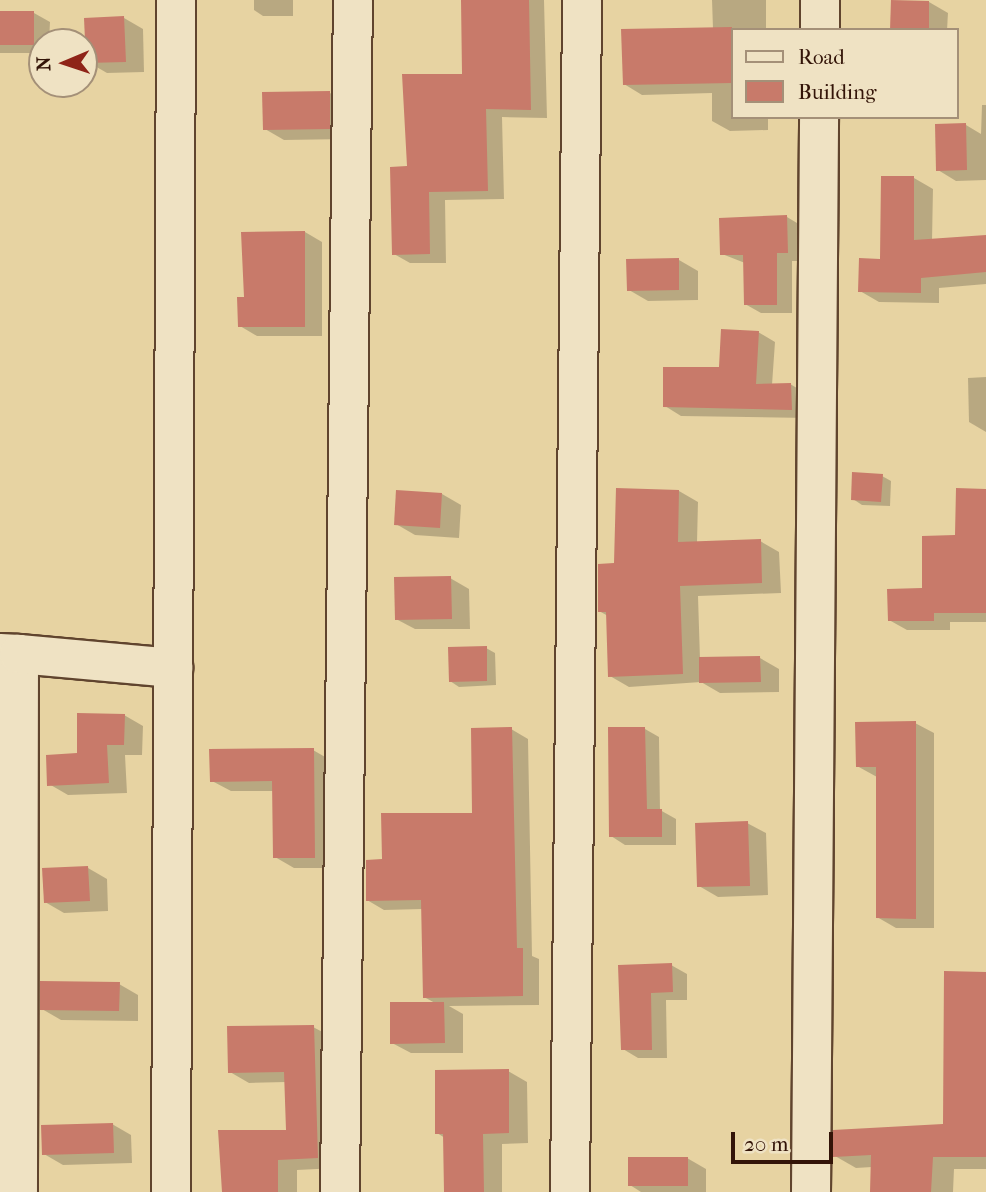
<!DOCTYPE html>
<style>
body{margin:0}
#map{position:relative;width:986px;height:1192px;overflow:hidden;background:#e7d3a2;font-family:"IM FELL French Canon",serif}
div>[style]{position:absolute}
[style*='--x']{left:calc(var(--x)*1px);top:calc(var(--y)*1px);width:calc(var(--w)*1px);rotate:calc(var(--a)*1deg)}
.shadow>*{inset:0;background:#0003}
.building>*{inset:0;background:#c87a6a}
.roads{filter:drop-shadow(2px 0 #60442e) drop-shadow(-2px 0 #60442e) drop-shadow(0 2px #60442e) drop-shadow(0 -2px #60442e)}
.minor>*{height:38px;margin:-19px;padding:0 19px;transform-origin:19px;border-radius:19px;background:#efe2c3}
span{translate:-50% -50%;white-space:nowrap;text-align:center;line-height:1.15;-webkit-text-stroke:5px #efe2c3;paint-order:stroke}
.legend{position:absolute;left:731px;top:28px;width:228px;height:91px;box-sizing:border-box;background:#efe2c3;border:2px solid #a49078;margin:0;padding:9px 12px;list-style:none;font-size:21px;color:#331408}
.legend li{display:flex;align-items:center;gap:14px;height:35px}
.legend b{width:35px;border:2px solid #a49078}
.north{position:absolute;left:28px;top:28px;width:70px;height:70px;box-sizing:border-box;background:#efe2c3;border:2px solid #a49078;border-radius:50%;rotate:268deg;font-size:19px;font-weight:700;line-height:28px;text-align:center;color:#331408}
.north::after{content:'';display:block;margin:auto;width:24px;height:32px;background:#8f2418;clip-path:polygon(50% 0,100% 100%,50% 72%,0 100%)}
.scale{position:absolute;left:731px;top:1132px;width:102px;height:32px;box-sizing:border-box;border:4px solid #331408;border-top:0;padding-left:9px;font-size:21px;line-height:24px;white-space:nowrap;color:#331408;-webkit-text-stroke:5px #efe2c3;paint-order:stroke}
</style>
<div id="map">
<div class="shadow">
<div style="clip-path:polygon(254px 0,293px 0,293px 16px,263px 16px,254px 10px)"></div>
<div style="clip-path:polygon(463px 0,544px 0,547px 118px,502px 117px,504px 199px,445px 200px,446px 263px,410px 263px,394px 254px,409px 168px,463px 76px)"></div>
<div style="clip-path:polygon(712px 0,766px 0,766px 30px,732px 30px,732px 117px,768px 117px,768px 130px,730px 131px,712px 121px,712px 93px,642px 95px,624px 84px,713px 29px)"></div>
<div style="clip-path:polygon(929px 2px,948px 13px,947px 30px,892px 30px)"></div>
<div style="clip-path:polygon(34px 13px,50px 22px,49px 42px,42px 42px,42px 53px,0 53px,0 14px)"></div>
<div style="clip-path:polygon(124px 18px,143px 29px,144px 72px,107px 73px,88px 62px)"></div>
<div style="clip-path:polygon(330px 93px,348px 104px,348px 139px,284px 140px,265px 129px)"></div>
<div style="clip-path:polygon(982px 105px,986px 105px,986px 180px,956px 181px,938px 170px,966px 125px,981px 134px)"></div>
<div style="clip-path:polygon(914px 178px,933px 189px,932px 241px,986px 236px,986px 284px,939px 288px,939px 303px,879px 302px,860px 291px,882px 261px)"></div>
<div style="clip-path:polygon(787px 217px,802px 226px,804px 261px,792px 261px,792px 313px,761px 313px,745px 304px,745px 263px,722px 254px)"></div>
<div style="clip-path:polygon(305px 232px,322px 242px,322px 336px,257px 336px,240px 326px,245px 299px)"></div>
<div style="clip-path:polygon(679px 260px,698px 271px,698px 300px,648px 301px,629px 290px)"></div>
<div style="clip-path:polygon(758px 332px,775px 342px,772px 385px,790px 384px,807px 394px,808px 418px,681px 416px,665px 406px,721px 368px)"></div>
<div style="clip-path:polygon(986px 377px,986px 432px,969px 422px,968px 378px)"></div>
<div style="clip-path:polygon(882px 476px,891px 481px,890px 506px,862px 505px,853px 499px)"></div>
<div style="clip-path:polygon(679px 491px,698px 502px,697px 543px,760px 541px,779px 552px,781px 593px,698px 596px,700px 659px,760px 658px,779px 669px,779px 692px,720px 693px,701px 682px,629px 687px,610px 676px,608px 616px,599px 611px,616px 565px)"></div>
<div style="clip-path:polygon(986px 491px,986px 622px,950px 622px,950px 630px,907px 630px,889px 620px,923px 590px)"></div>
<div style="clip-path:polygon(442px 494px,461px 505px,459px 538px,415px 535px,396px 524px)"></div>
<div style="clip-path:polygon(450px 578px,469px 589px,470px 629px,415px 629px,396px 619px)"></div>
<div style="clip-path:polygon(486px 648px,495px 653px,496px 685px,459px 687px,450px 681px)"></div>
<div style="clip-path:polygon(124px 715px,143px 726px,142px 755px,125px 755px,127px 793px,68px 795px,49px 784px)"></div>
<div style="clip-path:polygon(915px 723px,934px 733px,934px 928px,896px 928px,877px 917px,877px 777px,857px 766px)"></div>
<div style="clip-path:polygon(511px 729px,528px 739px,532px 956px,539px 959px,539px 1005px,449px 1006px,463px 1014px,463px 1053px,411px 1053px,392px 1043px,435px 1003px,424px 997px,423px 909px,384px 910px,367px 900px,383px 861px,473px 815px)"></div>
<div style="clip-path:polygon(645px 729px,659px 737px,660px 810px,676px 819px,676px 845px,625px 845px,611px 836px)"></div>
<div style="clip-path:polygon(313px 750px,332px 761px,334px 868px,294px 868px,275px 857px,274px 791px,231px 791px,212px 781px)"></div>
<div style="clip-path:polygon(747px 823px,766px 833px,768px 895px,718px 897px,699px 886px)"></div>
<div style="clip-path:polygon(88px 868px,107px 879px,108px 911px,64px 913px,45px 902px)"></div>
<div style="clip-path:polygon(671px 965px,687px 974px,687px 1000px,666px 1000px,667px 1058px,638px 1058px,623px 1049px,620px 967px)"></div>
<div style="clip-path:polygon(986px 974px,986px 1169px,954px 1169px,953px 1192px,871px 1192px,872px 1167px,856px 1168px,835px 1156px,945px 1126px)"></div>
<div style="clip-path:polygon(119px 984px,138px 995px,138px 1021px,61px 1020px,42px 1009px)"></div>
<div style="clip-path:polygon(313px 1027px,332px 1037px,337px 1168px,297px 1170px,297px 1192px,224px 1192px,288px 1132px,286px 1082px,249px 1083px,230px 1072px)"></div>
<div style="clip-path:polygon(508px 1071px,527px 1082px,528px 1143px,502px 1144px,502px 1192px,446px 1192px,445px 1138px,437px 1133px)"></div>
<div style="clip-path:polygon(112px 1124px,131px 1135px,132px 1163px,63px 1165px,44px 1154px)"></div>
<div style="clip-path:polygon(687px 1158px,706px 1169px,706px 1192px,641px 1192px,630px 1185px)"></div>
</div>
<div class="building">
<div style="clip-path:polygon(461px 0,529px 0,531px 110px,486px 109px,488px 191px,429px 192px,430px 254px,392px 255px,390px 167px,407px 166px,402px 74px,462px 74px)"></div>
<div style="clip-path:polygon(891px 0,929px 1px,929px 30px,890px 30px)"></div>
<div style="clip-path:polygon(0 11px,34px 11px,34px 45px,0 45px)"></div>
<div style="clip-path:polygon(124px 16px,126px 62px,86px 63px,84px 18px)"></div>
<div style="clip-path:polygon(732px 27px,732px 83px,623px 85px,621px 29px)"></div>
<div style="clip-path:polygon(330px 91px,330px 129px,263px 130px,262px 92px)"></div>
<div style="clip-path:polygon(966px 123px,967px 170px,936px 171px,935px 124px)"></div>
<div style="clip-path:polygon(881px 176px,914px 176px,914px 240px,986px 235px,986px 272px,921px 278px,921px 293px,858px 292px,859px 258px,880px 259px)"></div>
<div style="clip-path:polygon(787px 215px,788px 253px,777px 253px,777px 305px,744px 305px,743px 255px,720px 255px,719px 218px)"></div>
<div style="clip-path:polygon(305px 231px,305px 327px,238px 327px,237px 297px,244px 297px,241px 232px)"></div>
<div style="clip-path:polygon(679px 258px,679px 290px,627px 291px,626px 259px)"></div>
<div style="clip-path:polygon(721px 329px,759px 331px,756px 384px,791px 383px,792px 410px,663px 407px,663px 367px,719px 367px)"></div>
<div style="clip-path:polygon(852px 472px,883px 474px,881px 502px,851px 500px)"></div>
<div style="clip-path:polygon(616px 488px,679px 490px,678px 542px,761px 539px,762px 583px,680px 586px,683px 674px,608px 677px,606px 612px,598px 612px,598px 564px,614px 563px)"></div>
<div style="clip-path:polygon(956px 488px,986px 489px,986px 613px,934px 613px,934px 621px,888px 621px,887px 589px,922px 588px,922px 536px,955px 535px)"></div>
<div style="clip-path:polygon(396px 490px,442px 493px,440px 528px,394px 525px)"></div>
<div style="clip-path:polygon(451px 576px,452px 619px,395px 620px,394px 577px)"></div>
<div style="clip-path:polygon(487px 646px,487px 681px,449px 682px,448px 647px)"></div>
<div style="clip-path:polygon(760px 656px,761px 682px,699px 683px,699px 657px)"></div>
<div style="clip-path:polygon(77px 713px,125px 714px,124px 745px,107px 745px,109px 783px,47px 786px,46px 755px,77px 753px)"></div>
<div style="clip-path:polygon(916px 721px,916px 919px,876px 918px,876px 767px,856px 767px,855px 722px)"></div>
<div style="clip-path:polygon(512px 727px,517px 948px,523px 948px,523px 996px,423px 998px,421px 900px,366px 901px,366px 860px,382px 859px,381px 813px,472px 813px,471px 728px)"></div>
<div style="clip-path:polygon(608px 727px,645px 727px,647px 809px,662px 809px,662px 837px,609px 837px)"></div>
<div style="clip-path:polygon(314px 748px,315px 858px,273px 858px,272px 781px,210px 782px,209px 749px)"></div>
<div style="clip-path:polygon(748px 821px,750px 886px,697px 887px,695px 823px)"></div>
<div style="clip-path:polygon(88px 866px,90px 901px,44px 903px,42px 868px)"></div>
<div style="clip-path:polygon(672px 963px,673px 992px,651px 993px,652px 1050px,621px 1050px,618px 965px)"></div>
<div style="clip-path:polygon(944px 971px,986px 972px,986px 1157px,933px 1157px,931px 1192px,870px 1192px,871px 1155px,833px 1157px,833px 1130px,943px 1124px)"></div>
<div style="clip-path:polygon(40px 981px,120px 982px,119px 1011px,40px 1010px)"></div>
<div style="clip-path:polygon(390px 1002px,444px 1002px,445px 1043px,390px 1044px)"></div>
<div style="clip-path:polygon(314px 1025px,318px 1158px,278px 1160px,278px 1192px,222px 1192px,218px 1130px,286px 1130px,284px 1072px,228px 1073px,227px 1026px)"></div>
<div style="clip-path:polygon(509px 1069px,509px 1133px,483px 1134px,484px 1192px,444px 1192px,443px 1134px,435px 1134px,435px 1070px)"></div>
<div style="clip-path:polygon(113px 1123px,114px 1153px,42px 1155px,41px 1125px)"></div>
<div style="clip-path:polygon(628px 1157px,688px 1157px,688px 1186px,628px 1186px)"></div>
</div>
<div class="roads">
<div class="minor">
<div style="--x:820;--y:30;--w:30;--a:-90"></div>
<div style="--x:0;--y:653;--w:19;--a:3"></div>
<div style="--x:19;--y:654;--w:538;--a:90.11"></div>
<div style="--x:19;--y:654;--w:155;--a:5.2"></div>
<div style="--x:171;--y:1192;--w:1192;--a:-89.76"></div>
<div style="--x:340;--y:1192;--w:1192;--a:-89.38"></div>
<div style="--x:570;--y:1192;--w:1192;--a:-89.42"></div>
<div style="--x:811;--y:1192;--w:1075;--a:-89.57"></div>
</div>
</div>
<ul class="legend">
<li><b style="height:9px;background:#efe2c3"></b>Road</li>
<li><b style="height:19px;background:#c87a6a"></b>Building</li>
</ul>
<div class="north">N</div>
<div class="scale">20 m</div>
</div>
